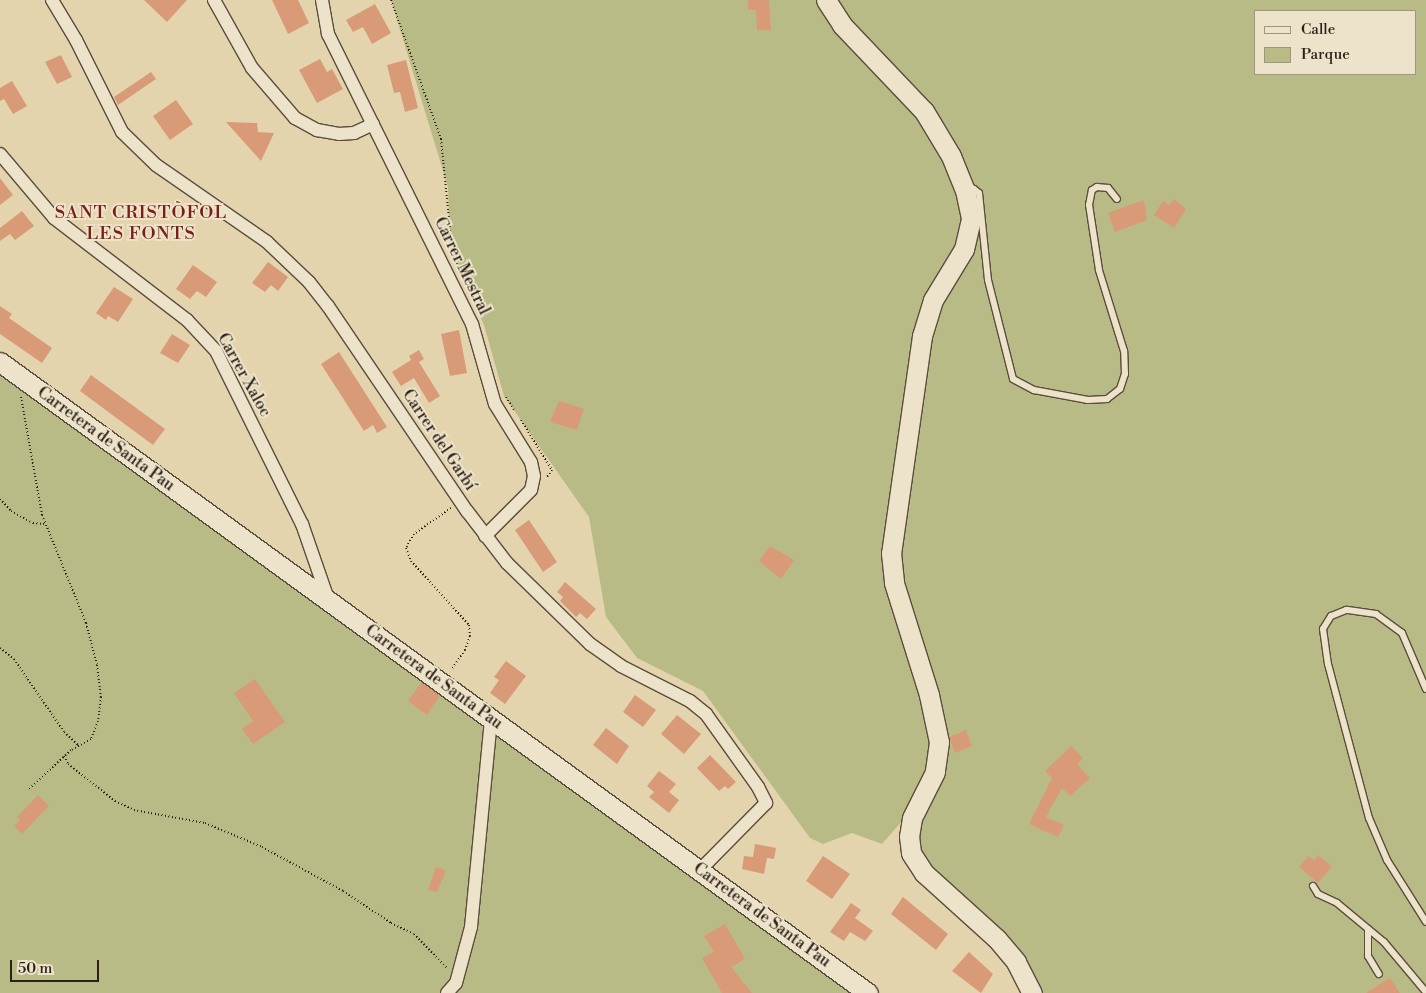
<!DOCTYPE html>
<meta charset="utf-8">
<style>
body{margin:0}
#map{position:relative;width:1426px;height:993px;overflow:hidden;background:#e4d4ae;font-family:"Libre Bodoni",serif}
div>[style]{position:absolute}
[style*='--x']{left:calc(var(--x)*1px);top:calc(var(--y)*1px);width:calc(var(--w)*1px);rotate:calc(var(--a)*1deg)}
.green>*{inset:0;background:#b9bb87}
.building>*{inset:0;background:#d99b77}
.path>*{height:2px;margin-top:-1px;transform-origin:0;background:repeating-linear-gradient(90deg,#2d2017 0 1px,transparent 0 3.5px)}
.roads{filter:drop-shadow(1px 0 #5b4d3d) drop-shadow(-1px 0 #5b4d3d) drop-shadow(0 1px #5b4d3d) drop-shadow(0 -1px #5b4d3d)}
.lane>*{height:6px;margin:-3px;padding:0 3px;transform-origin:3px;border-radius:3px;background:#ede3ca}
.street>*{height:12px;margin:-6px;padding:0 6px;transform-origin:6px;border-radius:6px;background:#ede3ca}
.secondary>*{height:19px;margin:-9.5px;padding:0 9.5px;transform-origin:9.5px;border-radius:9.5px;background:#ede3ca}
span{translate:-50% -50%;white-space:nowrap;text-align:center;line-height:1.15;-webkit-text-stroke:4px #ede3ca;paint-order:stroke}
.street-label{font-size:16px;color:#2d2017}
.neighbourhood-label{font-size:18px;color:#7a1f14;letter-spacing:1px}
.legend{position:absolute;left:1254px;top:10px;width:162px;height:65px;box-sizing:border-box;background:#ede3ca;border:1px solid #a09582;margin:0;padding:6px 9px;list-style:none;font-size:15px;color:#2d2017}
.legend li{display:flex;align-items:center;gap:10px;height:25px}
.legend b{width:25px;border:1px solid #a09582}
.scale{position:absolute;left:10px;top:960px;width:89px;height:22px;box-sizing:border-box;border:2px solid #2d2017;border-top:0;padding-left:6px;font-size:15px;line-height:18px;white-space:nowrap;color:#2d2017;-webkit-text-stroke:4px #ede3ca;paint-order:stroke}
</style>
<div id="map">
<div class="green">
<div style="clip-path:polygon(evenodd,391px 0,1426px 0,1426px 993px,1024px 993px,1007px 960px,912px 866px,910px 812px,882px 844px,852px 833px,823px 844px,810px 838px,703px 691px,637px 658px,606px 617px,589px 517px,504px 396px,484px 325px,450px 250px,448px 187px,391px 0,1255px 11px,1415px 11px,1415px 74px,1255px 74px,1255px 11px)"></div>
<div style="clip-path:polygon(0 371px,852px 993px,0 993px)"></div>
</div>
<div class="building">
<div style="clip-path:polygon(144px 0,187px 0,167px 22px)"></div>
<div style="clip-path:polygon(272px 0,298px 0,309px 23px,288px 34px)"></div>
<div style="clip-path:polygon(748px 0,769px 0,771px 30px,757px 30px,756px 10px,748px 10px)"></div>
<div style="clip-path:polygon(375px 4px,391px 33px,372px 44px,363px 27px,353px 32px,346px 20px)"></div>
<div style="clip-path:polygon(61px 55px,72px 77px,57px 84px,45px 62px)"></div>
<div style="clip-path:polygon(320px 59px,327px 72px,332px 69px,343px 89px,317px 103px,299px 70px)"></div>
<div style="clip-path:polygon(406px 60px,418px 108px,405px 112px,400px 92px,394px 93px,387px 65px)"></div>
<div style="clip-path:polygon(151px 72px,156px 79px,118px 105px,114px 97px)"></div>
<div style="clip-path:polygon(12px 81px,27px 106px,13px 114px,4px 99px,0 101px,0 88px)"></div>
<div style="clip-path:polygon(176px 100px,193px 124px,170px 140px,153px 116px)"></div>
<div style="clip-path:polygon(226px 122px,257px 123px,258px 132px,274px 133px,261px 161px)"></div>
<div style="clip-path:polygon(0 178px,13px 195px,0 205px)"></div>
<div style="clip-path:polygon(1174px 199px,1186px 209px,1174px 228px,1154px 215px,1163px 201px,1169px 205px)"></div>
<div style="clip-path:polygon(1144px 200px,1147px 220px,1115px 232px,1108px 213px)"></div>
<div style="clip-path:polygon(22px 211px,34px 226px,15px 240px,10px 234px,0 241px,0 228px)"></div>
<div style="clip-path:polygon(268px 262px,288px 277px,278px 291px,271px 285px,265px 292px,252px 283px)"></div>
<div style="clip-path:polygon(193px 265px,217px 282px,206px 297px,197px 291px,190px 299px,176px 289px)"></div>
<div style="clip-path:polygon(114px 287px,133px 299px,118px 322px,108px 316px,106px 320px,96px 313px)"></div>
<div style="clip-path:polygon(0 306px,12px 314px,9px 318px,52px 348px,42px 363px,0 334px)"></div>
<div style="clip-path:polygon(459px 330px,467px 373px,450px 376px,441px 334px)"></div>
<div style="clip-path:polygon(172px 334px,190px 345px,178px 363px,160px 353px)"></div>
<div style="clip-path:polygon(419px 350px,424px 359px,419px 362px,440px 396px,429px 403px,414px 378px,401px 386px,392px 372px,411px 360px,409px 356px)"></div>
<div style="clip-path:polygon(339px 352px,387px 427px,377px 433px,373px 425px,364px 431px,321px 364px)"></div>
<div style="clip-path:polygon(91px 375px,165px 429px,153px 445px,80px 391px)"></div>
<div style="clip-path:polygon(559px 401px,584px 409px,577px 430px,550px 422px)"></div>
<div style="clip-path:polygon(529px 520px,557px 562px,543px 572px,515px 530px)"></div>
<div style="clip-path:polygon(770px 546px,794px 560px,781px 579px,759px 561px)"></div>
<div style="clip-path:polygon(565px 582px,596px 609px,587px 619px,580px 613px,576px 617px,560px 601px,563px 597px,557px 592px)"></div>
<div style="clip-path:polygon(506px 661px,526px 676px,505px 704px,490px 693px,499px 680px,494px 677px)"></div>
<div style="clip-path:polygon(255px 679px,285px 722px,253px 744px,242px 729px,253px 721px,234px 693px)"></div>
<div style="clip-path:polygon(422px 682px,440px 696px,427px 715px,408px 701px)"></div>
<div style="clip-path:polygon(635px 695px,656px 710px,643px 727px,623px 712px)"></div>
<div style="clip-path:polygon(677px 715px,701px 734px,684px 754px,661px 734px)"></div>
<div style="clip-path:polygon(606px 728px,629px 746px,617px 764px,593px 745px)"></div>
<div style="clip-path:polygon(966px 730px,972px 746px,955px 753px,949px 737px)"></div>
<div style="clip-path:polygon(1071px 746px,1083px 758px,1077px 764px,1090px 778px,1070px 796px,1062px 788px,1046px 817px,1064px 825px,1058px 837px,1029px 824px,1052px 778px,1045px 771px)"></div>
<div style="clip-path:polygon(710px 755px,736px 782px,728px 789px,725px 786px,719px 791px,697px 768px)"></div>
<div style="clip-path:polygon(659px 771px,676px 784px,669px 792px,679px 800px,669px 813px,649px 797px,654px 792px,647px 786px)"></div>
<div style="clip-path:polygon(38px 795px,49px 806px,22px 834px,14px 826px,20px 820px,17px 817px)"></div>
<div style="clip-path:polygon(755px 844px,776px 848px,774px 859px,767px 858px,764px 874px,742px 869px,744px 856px,753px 857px)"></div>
<div style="clip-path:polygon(1318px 855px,1332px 866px,1318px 883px,1299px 867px,1308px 856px,1314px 860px)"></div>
<div style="clip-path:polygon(823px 856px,850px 874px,832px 899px,806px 881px)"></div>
<div style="clip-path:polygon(436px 867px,446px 871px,437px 892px,428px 890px)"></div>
<div style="clip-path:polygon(903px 897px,948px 934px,936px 950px,891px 914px)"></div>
<div style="clip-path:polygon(851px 903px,861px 910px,855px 918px,873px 931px,865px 941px,850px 932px,844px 941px,830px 932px)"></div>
<div style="clip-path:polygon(725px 924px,745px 959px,731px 967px,752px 993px,722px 993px,702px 958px,714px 952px,704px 936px)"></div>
<div style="clip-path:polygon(969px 952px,993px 974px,981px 993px,952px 971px)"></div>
<div style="clip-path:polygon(1390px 978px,1400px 993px,1366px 993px)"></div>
</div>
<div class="path">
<div style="--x:391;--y:0;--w:148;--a:70.2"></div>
<div style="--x:441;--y:139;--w:112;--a:84.3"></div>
<div style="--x:452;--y:250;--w:15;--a:70"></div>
<div style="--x:21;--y:397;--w:120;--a:79.9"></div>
<div style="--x:42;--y:515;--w:117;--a:67.8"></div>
<div style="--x:86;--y:623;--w:43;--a:75.3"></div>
<div style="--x:97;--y:665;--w:32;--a:83"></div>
<div style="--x:101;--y:697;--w:24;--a:97"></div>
<div style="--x:98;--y:721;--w:19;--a:111"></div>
<div style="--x:91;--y:739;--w:23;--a:151"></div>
<div style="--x:71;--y:750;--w:59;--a:137.1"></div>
<div style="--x:506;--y:397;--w:15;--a:58"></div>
<div style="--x:521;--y:420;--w:59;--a:58.2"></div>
<div style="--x:552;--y:470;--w:9;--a:126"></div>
<div style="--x:0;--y:499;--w:16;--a:47"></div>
<div style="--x:11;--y:511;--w:25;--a:29"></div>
<div style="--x:33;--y:523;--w:11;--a:5"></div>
<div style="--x:451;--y:508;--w:45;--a:144.9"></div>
<div style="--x:414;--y:534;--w:16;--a:120"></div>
<div style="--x:406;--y:548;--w:14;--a:69"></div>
<div style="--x:411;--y:561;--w:86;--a:47.8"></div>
<div style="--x:469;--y:625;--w:11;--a:85"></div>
<div style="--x:470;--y:636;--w:15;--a:110"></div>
<div style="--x:465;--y:650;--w:24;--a:125"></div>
<div style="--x:0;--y:648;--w:18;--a:38"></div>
<div style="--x:14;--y:659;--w:88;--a:55.6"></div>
<div style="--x:64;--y:732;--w:21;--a:43"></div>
<div style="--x:64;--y:756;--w:9;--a:63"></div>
<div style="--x:68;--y:764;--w:60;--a:38.2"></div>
<div style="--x:115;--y:801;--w:21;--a:25"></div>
<div style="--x:134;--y:810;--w:72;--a:10.4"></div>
<div style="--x:205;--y:823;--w:62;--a:22.8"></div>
<div style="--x:262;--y:847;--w:92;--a:28.5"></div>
<div style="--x:343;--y:891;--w:58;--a:33.7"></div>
<div style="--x:391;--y:923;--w:25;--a:26"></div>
<div style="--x:414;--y:934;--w:47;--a:45.9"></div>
</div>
<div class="roads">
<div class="lane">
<div style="--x:966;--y:190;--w:8;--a:-7"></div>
<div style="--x:974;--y:189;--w:6;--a:39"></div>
<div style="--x:979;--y:193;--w:87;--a:84.1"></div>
<div style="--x:988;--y:280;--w:102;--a:75.8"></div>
<div style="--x:1013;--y:379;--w:24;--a:28"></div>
<div style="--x:1034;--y:390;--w:55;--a:10.5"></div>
<div style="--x:1088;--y:400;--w:19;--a:-3"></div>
<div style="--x:1107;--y:399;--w:16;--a:-38"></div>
<div style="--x:1120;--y:389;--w:16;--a:-72"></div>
<div style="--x:1125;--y:374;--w:23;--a:-92"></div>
<div style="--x:1124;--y:351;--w:85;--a:-107.2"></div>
<div style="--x:1099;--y:270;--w:66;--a:-98.7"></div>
<div style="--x:1089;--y:205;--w:15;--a:-79"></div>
<div style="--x:1092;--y:190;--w:6;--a:-31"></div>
<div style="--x:1097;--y:187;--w:11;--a:5"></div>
<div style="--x:1108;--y:188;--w:14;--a:51"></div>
<div style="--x:1426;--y:689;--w:61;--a:-113.2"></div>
<div style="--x:1402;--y:633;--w:32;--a:-144"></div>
<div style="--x:1376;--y:614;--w:30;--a:-172"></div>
<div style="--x:1346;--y:610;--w:16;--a:158"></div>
<div style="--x:1331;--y:616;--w:15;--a:122"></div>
<div style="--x:1323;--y:629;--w:35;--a:82"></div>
<div style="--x:1328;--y:664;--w:159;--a:75.1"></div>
<div style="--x:1369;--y:818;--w:46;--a:66.8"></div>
<div style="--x:1387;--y:860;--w:73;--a:57.8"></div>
<div style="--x:1313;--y:886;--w:9;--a:58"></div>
<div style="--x:1318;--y:894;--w:21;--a:25"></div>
<div style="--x:1337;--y:903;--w:61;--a:39.7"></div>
<div style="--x:1384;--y:942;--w:65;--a:50"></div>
<div style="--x:1368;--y:929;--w:27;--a:90"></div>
<div style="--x:1368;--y:956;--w:21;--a:59"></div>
</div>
<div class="street">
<div style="--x:52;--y:0;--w:47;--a:59"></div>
<div style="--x:76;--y:40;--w:103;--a:63.4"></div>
<div style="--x:122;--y:132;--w:47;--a:44.1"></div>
<div style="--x:156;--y:165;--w:135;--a:34.7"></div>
<div style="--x:267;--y:242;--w:58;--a:43.6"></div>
<div style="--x:309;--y:282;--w:31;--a:52"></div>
<div style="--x:328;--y:306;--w:248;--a:55.9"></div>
<div style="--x:467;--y:511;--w:66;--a:52.4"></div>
<div style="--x:507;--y:563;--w:116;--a:44.3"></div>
<div style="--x:590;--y:644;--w:38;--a:35"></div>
<div style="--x:621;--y:666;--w:77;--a:26.9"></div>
<div style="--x:690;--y:701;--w:21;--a:39"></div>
<div style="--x:706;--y:714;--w:90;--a:54.5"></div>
<div style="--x:758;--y:787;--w:18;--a:63"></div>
<div style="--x:766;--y:803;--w:94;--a:134.6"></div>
<div style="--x:214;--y:0;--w:78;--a:60.8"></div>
<div style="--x:252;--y:68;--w:66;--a:49.3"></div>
<div style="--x:295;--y:118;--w:25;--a:29"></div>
<div style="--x:317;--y:130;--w:22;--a:10"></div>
<div style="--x:339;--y:134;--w:15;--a:-4"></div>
<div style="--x:354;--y:133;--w:21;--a:-25"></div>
<div style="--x:322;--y:0;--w:35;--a:80"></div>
<div style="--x:328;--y:34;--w:324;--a:63.6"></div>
<div style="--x:472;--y:324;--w:83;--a:74"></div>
<div style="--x:495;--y:404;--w:68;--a:58.2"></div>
<div style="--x:531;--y:462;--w:14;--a:78"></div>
<div style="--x:534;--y:476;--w:14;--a:102"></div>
<div style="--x:531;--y:490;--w:65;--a:135"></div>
<div style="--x:0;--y:154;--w:84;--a:49.8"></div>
<div style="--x:54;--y:218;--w:168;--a:37.5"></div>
<div style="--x:187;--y:320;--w:42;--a:46.9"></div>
<div style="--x:216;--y:351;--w:193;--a:63.6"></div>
<div style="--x:302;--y:524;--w:79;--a:70.9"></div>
<div style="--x:447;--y:993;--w:13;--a:-48"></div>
<div style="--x:456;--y:983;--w:58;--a:-75"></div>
<div style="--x:471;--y:927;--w:210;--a:-84.5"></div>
</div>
<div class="secondary">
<div style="--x:826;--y:0;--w:30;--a:57"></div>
<div style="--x:842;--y:25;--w:119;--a:46.4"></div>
<div style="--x:924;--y:111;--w:52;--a:59"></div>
<div style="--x:951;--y:156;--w:37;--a:68"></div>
<div style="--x:965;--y:190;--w:30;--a:78"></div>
<div style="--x:971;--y:219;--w:31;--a:103"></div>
<div style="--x:964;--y:249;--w:60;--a:121.3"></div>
<div style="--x:933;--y:300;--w:38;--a:107"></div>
<div style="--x:922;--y:336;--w:219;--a:98.1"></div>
<div style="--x:891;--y:553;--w:30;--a:84"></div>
<div style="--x:894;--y:583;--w:117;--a:72.6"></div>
<div style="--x:929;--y:695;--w:48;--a:78"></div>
<div style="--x:939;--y:742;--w:30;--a:98"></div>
<div style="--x:935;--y:772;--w:51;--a:116.6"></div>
<div style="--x:912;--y:818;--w:18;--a:99"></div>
<div style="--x:909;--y:836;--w:17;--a:83"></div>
<div style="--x:911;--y:853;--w:24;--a:57"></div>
<div style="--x:924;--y:873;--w:98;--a:42.1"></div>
<div style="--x:997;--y:939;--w:30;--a:50"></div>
<div style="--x:1016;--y:962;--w:35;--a:63"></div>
<div style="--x:0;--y:362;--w:1073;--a:36.02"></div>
</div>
</div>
<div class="street-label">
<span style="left:462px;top:266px;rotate:64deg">Carrer Mestral</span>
<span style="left:244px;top:375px;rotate:61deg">Carrer Xaloc</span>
<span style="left:106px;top:439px;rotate:36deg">Carretera de Santa Pau</span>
<span style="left:439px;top:440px;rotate:56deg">Carrer del Garbí</span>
<span style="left:434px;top:677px;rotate:36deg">Carretera de Santa Pau</span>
<span style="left:762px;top:915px;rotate:36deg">Carretera de Santa Pau</span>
</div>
<div class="neighbourhood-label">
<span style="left:141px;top:224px">SANT CRISTÒFOL<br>LES FONTS</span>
</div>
<ul class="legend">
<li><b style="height:6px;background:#ede3ca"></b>Calle</li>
<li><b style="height:14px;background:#b9bb87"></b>Parque</li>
</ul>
<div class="scale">50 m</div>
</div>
